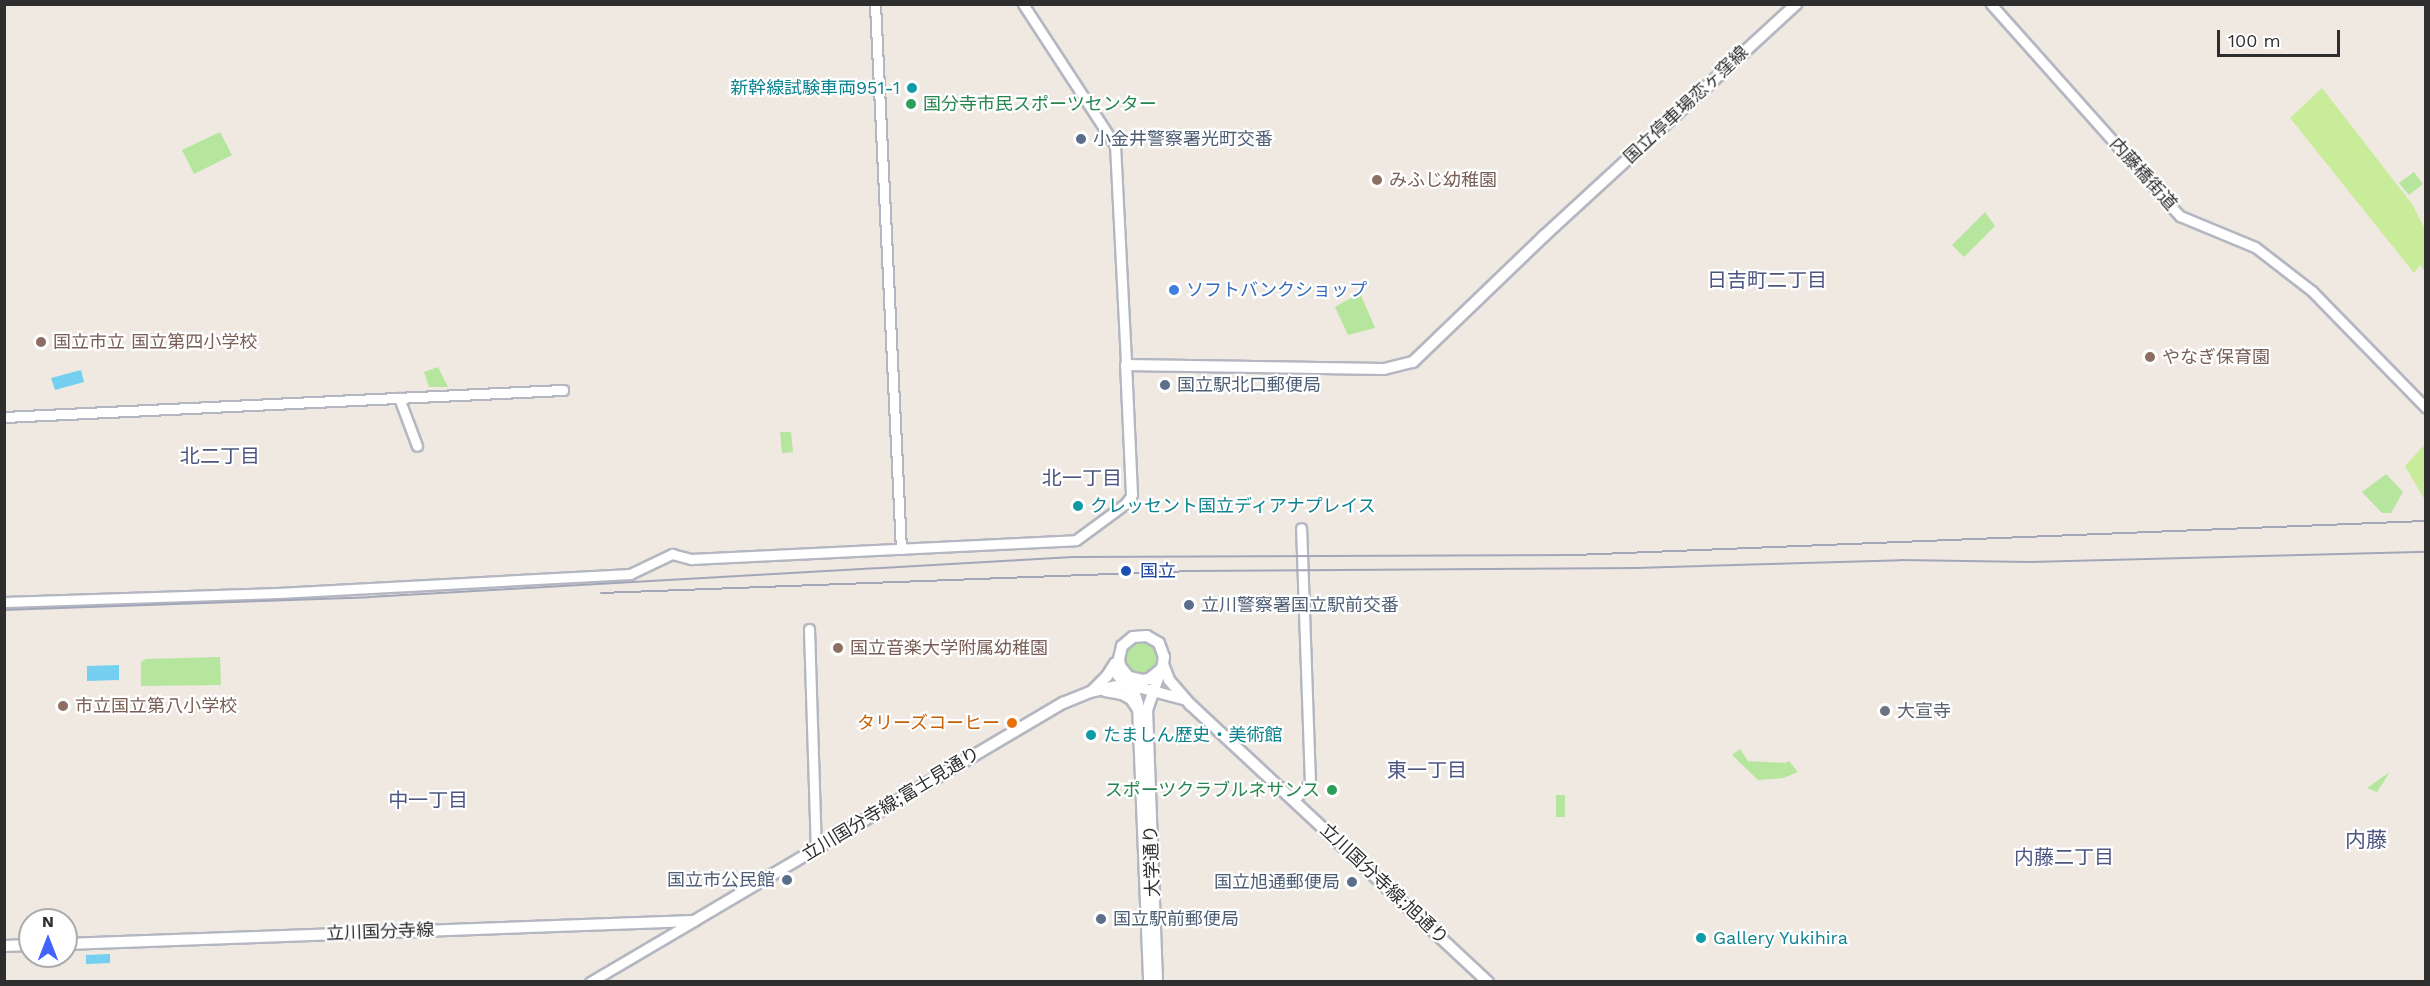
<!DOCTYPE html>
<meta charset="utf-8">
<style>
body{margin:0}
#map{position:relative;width:2430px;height:986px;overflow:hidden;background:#efe9e1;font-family:"Work Sans","Noto Sans JP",sans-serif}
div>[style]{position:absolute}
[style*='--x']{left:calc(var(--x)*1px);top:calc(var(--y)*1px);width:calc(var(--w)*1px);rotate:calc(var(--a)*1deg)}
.green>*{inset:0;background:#b6e59e}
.round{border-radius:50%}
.pitch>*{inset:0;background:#c9ec9a}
.water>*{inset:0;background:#75cff0}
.roads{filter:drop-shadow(2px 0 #b4b7c1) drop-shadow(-2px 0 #b4b7c1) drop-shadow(0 2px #b4b7c1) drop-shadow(0 -2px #b4b7c1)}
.tertiary>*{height:9px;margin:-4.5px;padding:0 4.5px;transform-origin:4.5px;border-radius:4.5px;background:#fff}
.secondary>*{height:10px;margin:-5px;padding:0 5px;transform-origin:5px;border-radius:5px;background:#fff}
.rail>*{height:2px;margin:-1px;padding:0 1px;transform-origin:1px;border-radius:1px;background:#a3a6b8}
.dots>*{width:16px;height:16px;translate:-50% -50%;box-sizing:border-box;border:3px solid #fff;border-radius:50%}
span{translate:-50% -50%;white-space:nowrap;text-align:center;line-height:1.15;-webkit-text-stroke:4.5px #fff;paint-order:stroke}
.culture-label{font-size:18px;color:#0d838f}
.right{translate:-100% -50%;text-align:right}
.left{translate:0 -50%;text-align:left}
.leisure-label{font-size:18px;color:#27864d}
.street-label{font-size:18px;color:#2e2e2e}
.service-label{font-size:18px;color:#4e5e75}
.education-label{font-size:18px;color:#785e54}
.shop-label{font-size:18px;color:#366cbe}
.transit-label{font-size:18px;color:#164399}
.worship-label{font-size:18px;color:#5b616d}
.food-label{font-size:18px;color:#c56008}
.neighbourhood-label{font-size:20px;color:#4d5680}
.quarter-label{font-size:21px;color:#4d5680}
.frame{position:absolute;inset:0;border:6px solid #2e2e2e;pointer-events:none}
.north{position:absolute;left:18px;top:908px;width:60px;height:60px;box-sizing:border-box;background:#fff;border:2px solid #ababab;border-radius:50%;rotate:0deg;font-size:16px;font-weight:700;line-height:24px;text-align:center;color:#2e2e2e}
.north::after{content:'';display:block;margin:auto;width:21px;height:27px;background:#4264fb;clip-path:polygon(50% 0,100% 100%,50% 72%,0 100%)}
.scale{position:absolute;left:2217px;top:30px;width:123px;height:27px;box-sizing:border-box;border:3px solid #2e2e2e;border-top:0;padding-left:8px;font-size:18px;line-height:21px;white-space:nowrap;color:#2e2e2e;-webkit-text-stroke:4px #fff;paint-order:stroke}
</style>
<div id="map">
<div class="green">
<div style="clip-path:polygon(220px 132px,232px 155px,194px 174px,182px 150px)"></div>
<div style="clip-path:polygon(2414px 172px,2423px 184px,2409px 195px,2399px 183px)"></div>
<div style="clip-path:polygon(1985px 212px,1995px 226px,1964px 257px,1952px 245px)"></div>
<div style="clip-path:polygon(1360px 293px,1375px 328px,1348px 335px,1335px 307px)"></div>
<div style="clip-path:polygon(438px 367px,448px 387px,429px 387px,424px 372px)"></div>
<div style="clip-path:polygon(780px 432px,791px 432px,793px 452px,782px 453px)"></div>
<div style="clip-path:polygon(2386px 474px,2403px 492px,2391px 513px,2382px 513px,2362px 492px)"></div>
<div class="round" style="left:1123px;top:640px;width:36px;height:36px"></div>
<div style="clip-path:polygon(220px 657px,221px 685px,141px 686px,141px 662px,146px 659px)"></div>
<div style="clip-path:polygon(1740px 749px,1748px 761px,1785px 763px,1789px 761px,1798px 772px,1783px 778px,1758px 780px,1732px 755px)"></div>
<div style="clip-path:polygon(2390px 772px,2377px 792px,2367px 788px)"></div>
<div style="clip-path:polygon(1556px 795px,1565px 795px,1565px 817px,1556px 817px)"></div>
</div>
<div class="pitch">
<div style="clip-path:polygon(2322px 88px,2412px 204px,2425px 229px,2425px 271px,2420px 265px,2414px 273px,2290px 118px)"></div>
<div style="clip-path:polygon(2425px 444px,2425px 500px,2405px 466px)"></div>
</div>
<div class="water">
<div style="clip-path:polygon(81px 370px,84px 382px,55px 390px,51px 378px)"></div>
<div style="clip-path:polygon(119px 665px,119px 680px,87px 681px,87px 666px)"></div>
<div style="clip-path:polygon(110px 954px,110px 963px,86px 964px,86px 955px)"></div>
</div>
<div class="roads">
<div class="tertiary">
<div style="--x:875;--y:4;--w:546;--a:87.27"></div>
<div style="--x:1023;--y:4;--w:168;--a:56.9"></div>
<div style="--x:1115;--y:145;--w:220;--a:87.1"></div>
<div style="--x:1991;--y:4;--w:284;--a:48.3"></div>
<div style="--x:2180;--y:216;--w:81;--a:22.5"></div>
<div style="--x:2255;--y:247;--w:72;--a:37.7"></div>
<div style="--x:2312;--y:291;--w:163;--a:45.7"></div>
<div style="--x:399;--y:398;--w:51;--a:69.4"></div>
<div style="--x:4;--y:417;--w:560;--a:-2.77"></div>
<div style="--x:4;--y:602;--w:274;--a:-1.9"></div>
<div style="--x:278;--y:593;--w:353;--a:-3.1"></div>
<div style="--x:630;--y:574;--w:47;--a:-25.5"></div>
<div style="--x:672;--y:554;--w:20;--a:15"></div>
<div style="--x:691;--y:559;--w:385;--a:-2.8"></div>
<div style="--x:1076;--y:540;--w:61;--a:-36.3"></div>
<div style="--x:1125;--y:504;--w:11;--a:-52"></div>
<div style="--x:809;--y:629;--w:220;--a:88.2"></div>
<div style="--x:1294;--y:800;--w:23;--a:-47"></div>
<div style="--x:1310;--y:783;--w:255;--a:-92"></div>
<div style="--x:590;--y:982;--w:121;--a:-30.4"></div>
</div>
<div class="secondary">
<div style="--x:1132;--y:495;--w:130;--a:-92.6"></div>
<div style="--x:1126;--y:365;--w:258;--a:0.9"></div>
<div style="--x:1384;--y:369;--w:30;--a:-14"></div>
<div style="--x:1413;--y:362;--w:182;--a:-43.9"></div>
<div style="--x:1544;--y:236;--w:343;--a:-42.6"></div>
<div style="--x:1163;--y:664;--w:17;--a:69"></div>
<div style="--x:1169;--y:680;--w:33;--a:49"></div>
<div style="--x:1191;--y:705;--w:406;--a:43"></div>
<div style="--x:1112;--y:669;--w:21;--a:47"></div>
<div style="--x:1126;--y:684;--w:59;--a:14.7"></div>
<div style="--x:1126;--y:684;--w:11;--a:41"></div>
<div style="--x:1134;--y:691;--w:14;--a:73"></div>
<div style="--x:1138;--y:704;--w:278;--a:87.7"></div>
<div style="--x:1093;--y:690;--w:20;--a:-45"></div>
<div style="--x:1107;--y:676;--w:15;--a:-58"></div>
<div style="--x:1105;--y:691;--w:17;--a:10"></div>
<div style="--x:1122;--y:694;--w:10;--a:29"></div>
<div style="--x:1131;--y:699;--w:11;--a:56"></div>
<div style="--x:66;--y:944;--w:628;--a:-2.1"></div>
<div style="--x:694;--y:921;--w:429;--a:-30.6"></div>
<div style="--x:1063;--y:703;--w:29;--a:-22"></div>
<div style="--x:1090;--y:692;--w:54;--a:-12.8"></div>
<div style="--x:4;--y:946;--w:26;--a:-2"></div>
<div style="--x:1157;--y:982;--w:272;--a:-92.1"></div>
<div style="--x:1147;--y:710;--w:49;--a:-70.8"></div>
<div style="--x:1163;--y:664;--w:7;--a:-82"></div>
<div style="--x:1164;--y:657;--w:15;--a:-110"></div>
<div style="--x:1159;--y:643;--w:14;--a:-150"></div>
<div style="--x:1147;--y:636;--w:14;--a:176"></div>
<div style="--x:1133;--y:637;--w:14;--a:141"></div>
<div style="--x:1122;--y:646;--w:13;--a:103"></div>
<div style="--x:1119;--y:659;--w:7;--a:82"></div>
<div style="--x:1120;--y:666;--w:14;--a:51"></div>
<div style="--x:1129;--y:677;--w:14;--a:12"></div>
<div style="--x:1143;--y:680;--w:6;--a:-9"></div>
<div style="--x:1149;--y:679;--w:14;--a:-39"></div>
</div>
</div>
<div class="rail">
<div style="--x:601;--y:593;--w:591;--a:-2.13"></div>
<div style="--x:1192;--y:571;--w:444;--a:-0.4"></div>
<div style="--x:1636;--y:568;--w:265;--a:-1.7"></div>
<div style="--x:1901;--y:560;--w:130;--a:0.9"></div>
<div style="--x:2031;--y:562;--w:395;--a:-1.5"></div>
<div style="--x:4;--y:610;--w:365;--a:-2"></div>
<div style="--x:369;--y:597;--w:705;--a:-3.25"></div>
<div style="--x:1073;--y:557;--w:502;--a:-0.23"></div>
<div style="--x:1575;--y:555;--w:852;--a:-2.29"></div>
</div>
<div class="dots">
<div style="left:912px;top:88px;background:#0f9aa8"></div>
<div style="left:911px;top:104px;background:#2e9e5b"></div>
<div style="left:1081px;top:139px;background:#5c6f8a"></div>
<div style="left:1377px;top:180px;background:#8d6e63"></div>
<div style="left:1174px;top:290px;background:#3f7fe0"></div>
<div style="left:41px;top:342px;background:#8d6e63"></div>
<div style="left:2150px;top:357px;background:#8d6e63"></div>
<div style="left:1165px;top:385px;background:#5c6f8a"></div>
<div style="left:1078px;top:506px;background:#0f9aa8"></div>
<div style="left:1126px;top:571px;background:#1a4fb4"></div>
<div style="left:1189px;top:605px;background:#5c6f8a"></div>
<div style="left:838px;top:648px;background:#8d6e63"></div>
<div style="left:63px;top:706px;background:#8d6e63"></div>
<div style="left:1885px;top:711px;background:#6b7280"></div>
<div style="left:1012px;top:723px;background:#e8710a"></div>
<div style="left:1091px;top:735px;background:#0f9aa8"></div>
<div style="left:1332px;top:790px;background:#2e9e5b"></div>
<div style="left:787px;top:880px;background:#5c6f8a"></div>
<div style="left:1352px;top:882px;background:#5c6f8a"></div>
<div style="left:1101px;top:919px;background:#5c6f8a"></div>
<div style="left:1701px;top:938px;background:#0f9aa8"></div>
</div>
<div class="culture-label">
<span class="right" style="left:900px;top:88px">新幹線試験車両951-1</span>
<span class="left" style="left:1090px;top:506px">クレッセント国立ディアナプレイス</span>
<span class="left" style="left:1103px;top:735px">たましん歴史・美術館</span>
<span class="left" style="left:1713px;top:938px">Gallery Yukihira</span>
</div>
<div class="leisure-label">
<span class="left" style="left:923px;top:104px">国分寺市民スポーツセンター</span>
<span class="right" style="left:1320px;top:790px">スポーツクラブルネサンス</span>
</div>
<div class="street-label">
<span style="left:1686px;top:105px;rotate:-43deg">国立停車場恋ヶ窪線</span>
<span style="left:2143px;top:174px;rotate:48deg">内藤橋街道</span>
<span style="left:891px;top:804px;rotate:-31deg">立川国分寺線;富士見通り</span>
<span style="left:1152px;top:861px;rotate:-92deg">大学通り</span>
<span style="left:1384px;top:884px;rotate:43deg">立川国分寺線;旭通り</span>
<span style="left:380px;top:932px;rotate:-2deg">立川国分寺線</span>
</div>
<div class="service-label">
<span class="left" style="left:1093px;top:139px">小金井警察署光町交番</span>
<span class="left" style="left:1177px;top:385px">国立駅北口郵便局</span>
<span class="left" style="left:1201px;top:605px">立川警察署国立駅前交番</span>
<span class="right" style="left:775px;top:880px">国立市公民館</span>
<span class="right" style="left:1340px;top:882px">国立旭通郵便局</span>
<span class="left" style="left:1113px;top:919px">国立駅前郵便局</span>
</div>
<div class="education-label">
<span class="left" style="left:1389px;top:180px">みふじ幼稚園</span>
<span class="left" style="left:53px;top:342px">国立市立 国立第四小学校</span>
<span class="left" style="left:2162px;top:357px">やなぎ保育園</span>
<span class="left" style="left:850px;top:648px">国立音楽大学附属幼稚園</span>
<span class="left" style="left:75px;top:706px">市立国立第八小学校</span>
</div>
<div class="shop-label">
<span class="left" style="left:1186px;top:290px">ソフトバンクショップ</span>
</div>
<div class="transit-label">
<span class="left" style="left:1140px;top:571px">国立</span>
</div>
<div class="worship-label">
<span class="left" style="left:1897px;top:711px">大宣寺</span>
</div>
<div class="food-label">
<span class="right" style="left:1000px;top:723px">タリーズコーヒー</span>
</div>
<div class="neighbourhood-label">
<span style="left:1767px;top:280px">日吉町二丁目</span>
<span style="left:220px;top:456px">北二丁目</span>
<span style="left:1082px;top:478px">北一丁目</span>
<span style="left:1427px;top:770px">東一丁目</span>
<span style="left:428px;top:800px">中一丁目</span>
<span style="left:2064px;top:857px">内藤二丁目</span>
</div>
<div class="quarter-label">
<span style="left:2366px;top:840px">内藤</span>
</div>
<div class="frame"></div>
<div class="north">N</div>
<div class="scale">100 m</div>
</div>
